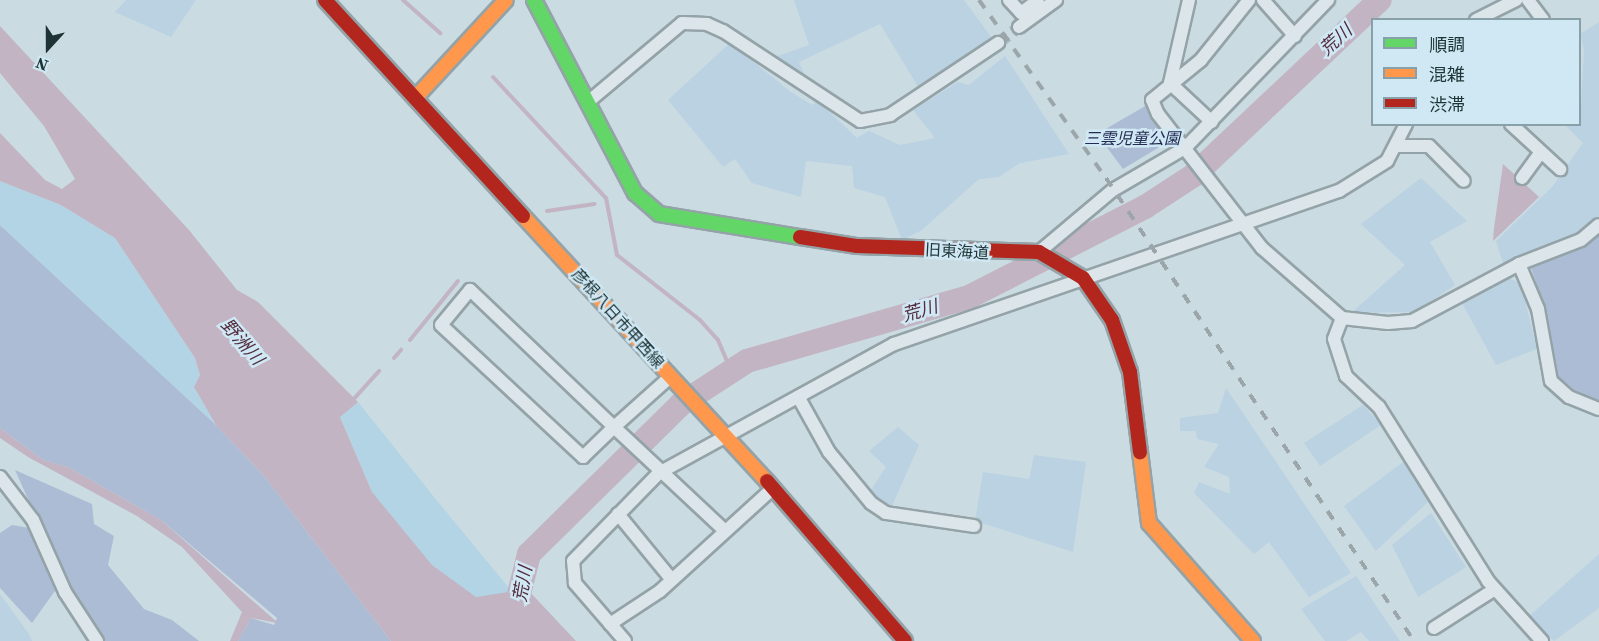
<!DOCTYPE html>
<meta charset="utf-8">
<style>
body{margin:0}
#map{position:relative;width:1599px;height:641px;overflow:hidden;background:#cadbe2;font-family:"Source Serif 4","Noto Sans JP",serif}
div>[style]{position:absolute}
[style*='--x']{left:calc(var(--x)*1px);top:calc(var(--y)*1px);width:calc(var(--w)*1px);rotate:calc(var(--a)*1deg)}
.farmland>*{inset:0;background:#bbd2e2}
.green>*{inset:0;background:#adbcd5}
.sand>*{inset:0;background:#b2d4e5}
.water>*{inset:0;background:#c2b4c3}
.stream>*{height:4px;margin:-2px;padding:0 2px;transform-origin:2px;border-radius:2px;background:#c2b4c3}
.river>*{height:24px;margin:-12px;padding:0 12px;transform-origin:12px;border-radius:12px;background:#c2b4c3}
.street-tunnel>*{height:12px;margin-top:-6px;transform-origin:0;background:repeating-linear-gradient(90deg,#a7b9bf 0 12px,transparent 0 18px)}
.roads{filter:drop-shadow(2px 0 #94a3a7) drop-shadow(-2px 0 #94a3a7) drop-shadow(0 2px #94a3a7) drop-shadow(0 -2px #94a3a7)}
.street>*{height:12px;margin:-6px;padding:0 6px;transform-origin:6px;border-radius:6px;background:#dce6ea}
.fast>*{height:14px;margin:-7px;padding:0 7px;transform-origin:7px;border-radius:7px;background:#63d668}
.slow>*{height:14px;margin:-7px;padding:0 7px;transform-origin:7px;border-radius:7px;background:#ff974d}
.jam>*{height:14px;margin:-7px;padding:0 7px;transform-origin:7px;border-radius:7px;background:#b3261e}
.rail>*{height:4px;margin-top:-2px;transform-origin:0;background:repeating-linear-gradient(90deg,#9ca6aa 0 10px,transparent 0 20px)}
span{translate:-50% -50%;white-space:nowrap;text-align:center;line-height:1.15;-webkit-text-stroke:5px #cfe8f4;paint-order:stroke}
.park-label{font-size:16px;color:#242a51;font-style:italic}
.street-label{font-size:16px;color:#1d3335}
.water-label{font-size:18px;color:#542c3f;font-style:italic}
.legend{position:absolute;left:1371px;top:18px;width:210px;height:108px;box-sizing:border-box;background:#cfe8f4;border:2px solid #88a0a8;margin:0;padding:8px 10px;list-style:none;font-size:18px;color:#1d3335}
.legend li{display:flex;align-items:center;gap:12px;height:30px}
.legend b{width:30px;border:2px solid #88a0a8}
.north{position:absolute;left:18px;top:18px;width:60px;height:60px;-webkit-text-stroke:4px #cfe8f4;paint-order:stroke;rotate:201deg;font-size:16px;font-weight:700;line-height:24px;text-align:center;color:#1d3335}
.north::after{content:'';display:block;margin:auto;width:21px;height:27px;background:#1d3335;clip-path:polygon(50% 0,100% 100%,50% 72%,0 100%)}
</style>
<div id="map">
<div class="farmland">
<div style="clip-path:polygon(126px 0,196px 0,171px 37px,115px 12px)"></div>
<div style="clip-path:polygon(794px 0,964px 0,992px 38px,920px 90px,880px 24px,799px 62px,806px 78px,772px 58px,809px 45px)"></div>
<div style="clip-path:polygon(1599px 22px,1599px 217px,1580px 236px,1503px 263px,1496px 241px,1552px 187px,1583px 143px,1565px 125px,1580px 124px,1584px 50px,1580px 34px)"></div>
<div style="clip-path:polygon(730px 43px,791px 92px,812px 105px,818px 101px,857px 138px,869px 131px,900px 145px,935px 138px,913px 110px,958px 82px,969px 85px,1005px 56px,1069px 154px,1020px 163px,999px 177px,979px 179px,922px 230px,902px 240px,885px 197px,854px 188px,852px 166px,806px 161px,801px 197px,752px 183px,735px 159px,723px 167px,668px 100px)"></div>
<div style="clip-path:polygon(1421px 178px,1467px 221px,1430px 242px,1455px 285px,1415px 312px,1351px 313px,1405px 265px,1361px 224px)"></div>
<div style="clip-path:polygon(1509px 278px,1521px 284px,1537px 349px,1496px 365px,1462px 303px)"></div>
<div style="clip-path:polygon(1226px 388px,1351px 573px,1309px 597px,1269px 542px,1254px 554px,1194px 493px,1199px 482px,1230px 494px,1229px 477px,1204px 467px,1219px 444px,1197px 439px,1196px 431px,1180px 431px,1180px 418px,1218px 413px)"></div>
<div style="clip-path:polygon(1363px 405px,1381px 425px,1320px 466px,1304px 443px)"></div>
<div style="clip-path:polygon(898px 427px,919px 445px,892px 506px,869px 493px,886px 467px,869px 451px)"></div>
<div style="clip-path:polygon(1034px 455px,1086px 462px,1073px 552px,975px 521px,983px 472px,1029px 479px)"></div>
<div style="clip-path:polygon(1406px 460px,1428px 502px,1376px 551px,1344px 506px)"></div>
<div style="clip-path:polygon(1431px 513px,1466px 567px,1418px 597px,1392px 545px)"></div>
<div style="clip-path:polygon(1599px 554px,1599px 608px,1554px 641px,1529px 616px)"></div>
<div style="clip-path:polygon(1356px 576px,1400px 641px,1369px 641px,1361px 632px,1346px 641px,1325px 641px,1301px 609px)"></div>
<div style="clip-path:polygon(0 594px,29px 634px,32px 641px,0 641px)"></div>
</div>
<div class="green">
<div style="clip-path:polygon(1147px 105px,1176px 137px,1123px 169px,1097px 134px)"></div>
<div style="clip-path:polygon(0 225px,216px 425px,264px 476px,391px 641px,238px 641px,251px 618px,274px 625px,277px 618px,161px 520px,68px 467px,43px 460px,0 428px)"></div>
<div style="clip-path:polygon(1599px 235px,1599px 401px,1578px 393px,1558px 376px,1547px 314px,1530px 265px)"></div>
<div style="clip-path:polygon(15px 470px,92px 504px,94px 524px,114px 536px,108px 565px,144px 609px,172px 620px,199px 641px,103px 641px,69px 590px)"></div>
<div style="clip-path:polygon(12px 525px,35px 529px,57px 588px,32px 623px,0 588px,0 533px)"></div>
</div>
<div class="sand">
<div style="clip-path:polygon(0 181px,61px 205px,115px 238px,195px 358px,200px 375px,194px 387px,216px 425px,0 225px)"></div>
<div style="clip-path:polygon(358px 402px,434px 497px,513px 593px,476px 597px,447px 581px,390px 519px,372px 492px,340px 416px)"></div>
</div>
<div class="water">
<div style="clip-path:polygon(0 26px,189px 230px,237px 290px,258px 302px,358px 402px,340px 417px,372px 492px,432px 565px,476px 597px,527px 589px,576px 641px,391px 641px,264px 476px,216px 425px,194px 387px,200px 375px,195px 358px,115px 238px,61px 205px,0 181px,0 133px,45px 180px,62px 189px,75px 179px,44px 126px,0 73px)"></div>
<div style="clip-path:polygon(1503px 164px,1539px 197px,1493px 241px,1494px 228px)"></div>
<div style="clip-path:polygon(0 428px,43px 460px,68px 467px,161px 520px,278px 623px,251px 618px,238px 641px,230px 641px,242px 612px,182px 547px,137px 516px,28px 457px,0 438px)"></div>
</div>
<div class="stream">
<div style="--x:403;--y:0;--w:50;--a:41.7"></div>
<div style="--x:493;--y:77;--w:166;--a:47"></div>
<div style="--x:606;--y:198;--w:58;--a:79.1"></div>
<div style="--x:617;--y:255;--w:105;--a:38.1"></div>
<div style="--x:700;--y:320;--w:27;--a:48"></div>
<div style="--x:718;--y:340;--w:34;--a:67"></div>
<div style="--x:547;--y:211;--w:48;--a:-8.5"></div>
<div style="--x:410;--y:340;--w:76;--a:-50.9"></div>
<div style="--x:394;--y:358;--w:11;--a:-49"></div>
<div style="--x:351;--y:402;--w:42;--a:-47.9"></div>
</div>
<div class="river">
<div style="--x:507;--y:641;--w:90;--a:-75.8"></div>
<div style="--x:529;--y:554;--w:214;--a:-44.6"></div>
<div style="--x:681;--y:404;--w:79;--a:-33.1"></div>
<div style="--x:747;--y:361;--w:231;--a:-16.1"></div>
<div style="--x:969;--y:297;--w:198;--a:-27.1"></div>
<div style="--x:1145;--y:207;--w:59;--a:-33.1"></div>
<div style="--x:1194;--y:175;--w:255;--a:-43.3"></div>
</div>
<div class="street-tunnel">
<div style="--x:998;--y:43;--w:26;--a:-37"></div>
</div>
<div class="roads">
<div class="street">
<div style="--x:1009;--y:0;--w:18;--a:47"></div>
<div style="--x:1021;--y:13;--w:21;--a:-37"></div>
<div style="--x:1189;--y:0;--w:85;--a:102.9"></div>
<div style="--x:1170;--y:83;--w:57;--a:42.9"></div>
<div style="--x:1249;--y:0;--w:77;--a:128.7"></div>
<div style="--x:1201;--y:60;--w:63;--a:140.8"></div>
<div style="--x:1152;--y:100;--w:15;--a:67"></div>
<div style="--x:1158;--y:114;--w:170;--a:52.2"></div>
<div style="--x:1262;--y:248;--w:106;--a:41.2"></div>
<div style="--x:1342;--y:318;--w:46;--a:6.2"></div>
<div style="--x:1388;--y:323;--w:24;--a:-5"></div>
<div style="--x:1412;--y:321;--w:121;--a:-28"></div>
<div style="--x:1519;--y:264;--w:49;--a:67.1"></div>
<div style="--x:1538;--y:309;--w:73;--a:79.8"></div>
<div style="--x:1551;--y:381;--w:24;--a:42"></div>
<div style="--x:1569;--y:397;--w:32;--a:22"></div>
<div style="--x:1263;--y:0;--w:48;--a:48.4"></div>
<div style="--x:1528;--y:0;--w:25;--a:53"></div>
<div style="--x:1476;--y:20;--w:45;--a:-26.6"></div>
<div style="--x:1019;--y:27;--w:46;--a:-36.1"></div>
<div style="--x:588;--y:102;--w:123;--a:-40"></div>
<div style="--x:682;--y:23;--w:25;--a:2"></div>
<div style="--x:707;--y:24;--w:17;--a:24"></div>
<div style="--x:723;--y:31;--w:164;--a:33.3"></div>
<div style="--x:860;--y:121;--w:31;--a:-11"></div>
<div style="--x:890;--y:115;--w:130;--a:-33.7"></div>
<div style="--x:1511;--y:124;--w:67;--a:42.6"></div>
<div style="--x:1398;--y:146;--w:31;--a:0"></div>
<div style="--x:1429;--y:146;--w:49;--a:45"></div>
<div style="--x:1522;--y:178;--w:32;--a:-54"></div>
<div style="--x:1039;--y:252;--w:97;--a:-40"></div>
<div style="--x:1113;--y:190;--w:83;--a:-30.3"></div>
<div style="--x:1185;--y:148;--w:206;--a:-46"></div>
<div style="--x:1519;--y:264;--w:66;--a:-21.2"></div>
<div style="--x:1581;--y:240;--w:23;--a:-40"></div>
<div style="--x:1342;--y:318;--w:22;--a:111"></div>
<div style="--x:1334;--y:339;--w:39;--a:72"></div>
<div style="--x:1346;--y:376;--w:45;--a:43.2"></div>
<div style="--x:1379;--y:407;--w:205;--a:57.9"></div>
<div style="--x:1488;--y:581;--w:81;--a:48"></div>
<div style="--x:670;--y:377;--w:75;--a:138.2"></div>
<div style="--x:614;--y:427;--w:199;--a:-136.4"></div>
<div style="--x:470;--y:290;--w:45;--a:129.6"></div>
<div style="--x:441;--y:325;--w:194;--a:42.9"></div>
<div style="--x:583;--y:457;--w:43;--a:-44.1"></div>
<div style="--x:614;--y:427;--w:152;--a:43.1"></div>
<div style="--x:800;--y:400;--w:60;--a:60.9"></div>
<div style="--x:829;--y:452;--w:66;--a:50.5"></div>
<div style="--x:871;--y:503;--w:18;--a:34"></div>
<div style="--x:886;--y:513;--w:89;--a:8.4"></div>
<div style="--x:0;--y:477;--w:54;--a:52.5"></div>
<div style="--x:33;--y:520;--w:79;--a:66"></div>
<div style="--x:65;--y:592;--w:59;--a:56.9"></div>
<div style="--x:618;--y:514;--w:85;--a:50.7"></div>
<div style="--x:610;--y:624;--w:60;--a:-33.4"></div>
<div style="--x:660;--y:591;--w:153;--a:-42.3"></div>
<div style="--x:1434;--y:628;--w:72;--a:-32.6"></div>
<div style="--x:625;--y:641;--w:77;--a:-130.8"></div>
<div style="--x:575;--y:583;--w:22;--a:-95"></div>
<div style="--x:573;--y:561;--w:123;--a:-45.7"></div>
<div style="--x:659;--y:473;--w:268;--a:-28.8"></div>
<div style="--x:894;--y:344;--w:471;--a:-19"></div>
<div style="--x:1339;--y:191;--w:57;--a:-32"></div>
<div style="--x:1387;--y:161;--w:42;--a:-62.8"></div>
</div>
<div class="fast">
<div style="--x:534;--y:0;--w:218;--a:62.4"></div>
<div style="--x:635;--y:193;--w:32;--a:41"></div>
<div style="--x:659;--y:214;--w:143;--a:9.3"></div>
</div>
<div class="slow">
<div style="--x:418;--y:95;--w:129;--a:-47.2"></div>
<div style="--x:523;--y:216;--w:360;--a:47.4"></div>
<div style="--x:1140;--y:452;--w:72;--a:82.8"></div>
<div style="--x:1149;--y:523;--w:157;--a:48.6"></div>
</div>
<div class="jam">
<div style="--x:325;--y:0;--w:293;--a:47.5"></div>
<div style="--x:800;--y:237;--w:58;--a:9"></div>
<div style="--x:857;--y:246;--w:182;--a:1.9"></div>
<div style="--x:1039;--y:252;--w:51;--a:30.6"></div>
<div style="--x:1083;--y:278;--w:51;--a:55.4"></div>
<div style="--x:1112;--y:320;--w:55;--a:70.9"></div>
<div style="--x:1130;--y:372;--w:81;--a:82.9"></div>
<div style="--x:767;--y:481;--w:211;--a:49.2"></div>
</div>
</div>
<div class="rail">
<div style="--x:979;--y:0;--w:219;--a:54.5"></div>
<div style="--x:1106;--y:178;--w:556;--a:56.37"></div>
</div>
<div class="park-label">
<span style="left:1132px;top:138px">三雲児童公園</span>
</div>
<div class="street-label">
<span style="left:957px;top:251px;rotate:3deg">旧東海道</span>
<span style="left:618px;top:318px;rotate:48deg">彦根八日市甲西線</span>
</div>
<div class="water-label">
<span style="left:1336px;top:40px;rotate:-42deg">荒川</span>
<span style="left:920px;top:311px;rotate:-16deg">荒川</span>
<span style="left:242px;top:342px;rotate:49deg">野洲川</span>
<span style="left:523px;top:584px;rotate:-80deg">荒川</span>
</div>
<ul class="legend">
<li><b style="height:8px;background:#63d668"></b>順調</li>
<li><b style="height:8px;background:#ff974d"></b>混雑</li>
<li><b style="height:8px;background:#b3261e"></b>渋滞</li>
</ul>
<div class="north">N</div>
</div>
